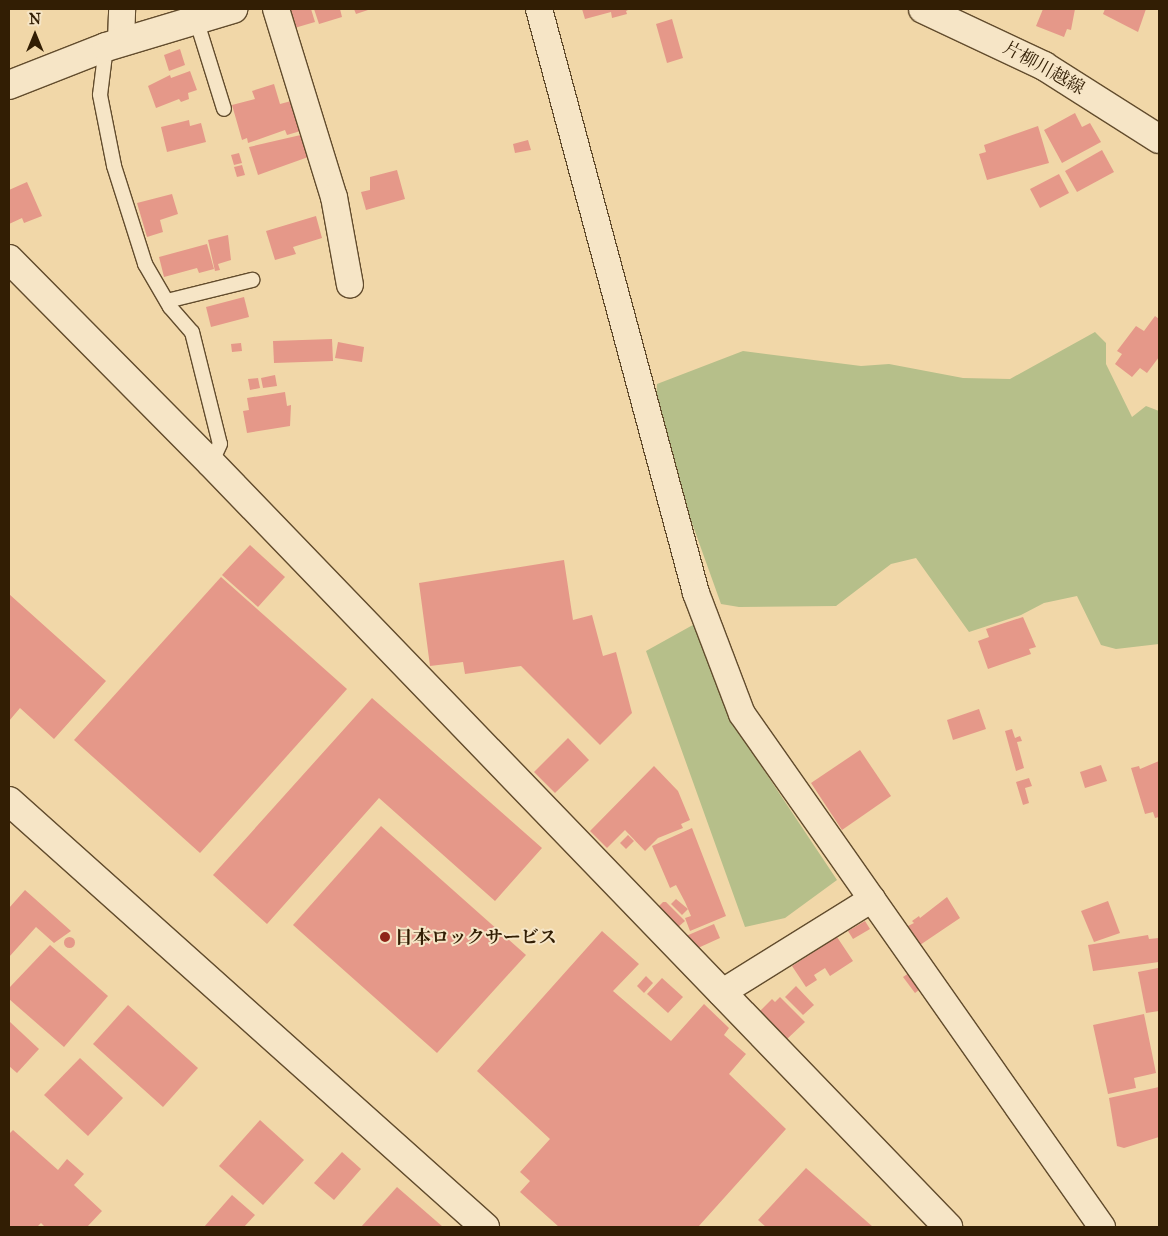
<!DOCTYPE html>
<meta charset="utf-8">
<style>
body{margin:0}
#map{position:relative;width:1168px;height:1236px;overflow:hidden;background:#f1d7a8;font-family:"IM FELL Great Primer","Noto Serif JP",serif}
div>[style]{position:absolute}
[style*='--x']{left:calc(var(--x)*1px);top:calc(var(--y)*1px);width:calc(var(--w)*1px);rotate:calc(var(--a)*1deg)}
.green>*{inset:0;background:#b6bf8a}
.building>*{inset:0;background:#e59889}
.round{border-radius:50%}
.roads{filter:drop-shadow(1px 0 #624c2d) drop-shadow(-1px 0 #624c2d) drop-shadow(0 1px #624c2d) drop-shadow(0 -1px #624c2d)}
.service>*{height:14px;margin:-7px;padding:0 7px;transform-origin:7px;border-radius:7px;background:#f6e5c6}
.minor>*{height:26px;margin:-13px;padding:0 13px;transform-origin:13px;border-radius:13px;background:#f6e5c6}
.tertiary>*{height:28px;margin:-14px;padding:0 14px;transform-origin:14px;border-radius:14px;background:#f6e5c6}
.secondary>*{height:28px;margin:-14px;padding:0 14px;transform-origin:14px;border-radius:14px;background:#f6e5c6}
.dots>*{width:14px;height:14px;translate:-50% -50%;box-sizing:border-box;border:2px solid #f6e5c6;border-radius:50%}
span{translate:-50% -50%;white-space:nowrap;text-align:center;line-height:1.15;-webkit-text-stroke:4px #f6e5c6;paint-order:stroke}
.street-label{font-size:18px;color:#321e04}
.poi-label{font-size:18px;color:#321e04;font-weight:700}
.left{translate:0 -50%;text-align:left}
.frame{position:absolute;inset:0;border:10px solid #321e04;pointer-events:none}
.north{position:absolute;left:10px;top:10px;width:50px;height:50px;-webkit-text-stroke:4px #f6e5c6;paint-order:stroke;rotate:0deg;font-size:14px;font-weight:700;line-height:20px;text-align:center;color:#321e04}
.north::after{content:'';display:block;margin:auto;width:18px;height:22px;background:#321e04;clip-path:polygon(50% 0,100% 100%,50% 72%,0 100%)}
</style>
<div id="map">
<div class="green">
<div style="clip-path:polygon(1095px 332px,1106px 343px,1106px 364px,1132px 417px,1146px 406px,1159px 411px,1159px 644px,1116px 649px,1101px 645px,1077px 596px,1044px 603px,1021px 615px,969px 632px,916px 558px,891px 564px,836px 606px,739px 607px,721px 604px,673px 470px,656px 403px,657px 384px,743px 351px,861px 366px,889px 364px,963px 378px,1010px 379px)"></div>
<div style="clip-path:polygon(700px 621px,736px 728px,837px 880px,785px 918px,745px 927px,646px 651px)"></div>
</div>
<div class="building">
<div style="clip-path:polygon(288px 9px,311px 9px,315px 22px,291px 29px)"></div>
<div style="clip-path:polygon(314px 9px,340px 9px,342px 17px,319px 24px)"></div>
<div style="clip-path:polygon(354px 9px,371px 9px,356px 14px)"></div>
<div style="clip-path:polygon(582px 9px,630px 9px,626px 11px,627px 14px,612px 18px,611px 12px,585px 19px)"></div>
<div style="clip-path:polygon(1043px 9px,1075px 9px,1071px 30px,1067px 29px,1064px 37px,1036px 26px)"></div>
<div style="clip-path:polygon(1105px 9px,1146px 9px,1138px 32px,1103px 14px)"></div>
<div style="clip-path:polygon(672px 19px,683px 58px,667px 63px,656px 24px)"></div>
<div style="clip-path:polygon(180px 49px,185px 65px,169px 71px,164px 55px)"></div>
<div style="clip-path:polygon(190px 71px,197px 90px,188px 93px,189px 99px,181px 102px,179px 99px,156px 108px,148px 86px,170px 75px,171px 78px)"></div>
<div style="clip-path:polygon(274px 84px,280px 104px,295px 100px,304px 130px,287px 135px,285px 130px,248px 143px,247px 138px,242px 140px,232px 105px,255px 99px,252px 91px)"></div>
<div style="clip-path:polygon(1075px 113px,1082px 127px,1090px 123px,1101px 142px,1062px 163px,1044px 130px)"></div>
<div style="clip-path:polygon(189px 120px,190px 126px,201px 123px,206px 142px,167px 152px,161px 127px)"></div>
<div style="clip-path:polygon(1038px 126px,1049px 163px,987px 180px,979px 154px,986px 152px,984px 145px)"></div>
<div style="clip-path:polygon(305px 134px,311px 156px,258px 175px,249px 147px)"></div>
<div style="clip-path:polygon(528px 140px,531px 150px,515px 153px,513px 144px)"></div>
<div style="clip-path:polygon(1102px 150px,1114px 172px,1077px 192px,1065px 171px)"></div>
<div style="clip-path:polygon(239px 153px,242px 163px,234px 165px,231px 155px)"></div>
<div style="clip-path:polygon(242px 165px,245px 175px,237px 177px,234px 167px)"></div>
<div style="clip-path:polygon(397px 170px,405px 199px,366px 210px,361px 192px,370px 190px,370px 177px)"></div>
<div style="clip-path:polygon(1059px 174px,1069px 193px,1040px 208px,1030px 189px)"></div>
<div style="clip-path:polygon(27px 182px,42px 216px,24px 223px,22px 218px,9px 224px,9px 190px)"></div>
<div style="clip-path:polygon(172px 194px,178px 214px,160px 220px,163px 232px,147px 237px,137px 203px)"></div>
<div style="clip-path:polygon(316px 216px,322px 238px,293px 247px,296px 254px,275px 260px,266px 231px)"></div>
<div style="clip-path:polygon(228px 235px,231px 260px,218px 264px,220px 270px,215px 271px,208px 240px)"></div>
<div style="clip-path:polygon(207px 244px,214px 269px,199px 273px,197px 268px,164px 277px,159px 257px)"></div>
<div style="clip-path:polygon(244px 297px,249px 317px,211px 327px,206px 307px)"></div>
<div style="clip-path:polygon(1155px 316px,1159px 319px,1159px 357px,1147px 373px,1140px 368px,1132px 377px,1115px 364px,1122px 354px,1117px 351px,1136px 326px,1144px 331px)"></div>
<div style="clip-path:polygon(332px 339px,333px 361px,274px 363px,273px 341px)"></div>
<div style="clip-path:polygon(338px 342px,364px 347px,362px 362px,335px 358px)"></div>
<div style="clip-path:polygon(241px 343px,242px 351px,232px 352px,231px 344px)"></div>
<div style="clip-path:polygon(275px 375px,277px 386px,263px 388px,261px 378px)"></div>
<div style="clip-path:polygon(258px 378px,260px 388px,250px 390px,248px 379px)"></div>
<div style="clip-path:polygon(285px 392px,287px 406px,291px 405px,290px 426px,247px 433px,243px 411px,249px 410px,247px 398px)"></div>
<div style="clip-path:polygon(250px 545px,285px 577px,258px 607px,222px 575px)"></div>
<div style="clip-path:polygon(564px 560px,573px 620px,592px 615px,603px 656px,616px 652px,632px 713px,600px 745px,521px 666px,465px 674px,463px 662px,430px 666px,419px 583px)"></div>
<div style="clip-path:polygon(221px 577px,347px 689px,200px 853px,74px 740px)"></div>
<div style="clip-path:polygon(9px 594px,106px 681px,54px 739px,20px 708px,9px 721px)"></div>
<div style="clip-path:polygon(1023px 617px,1036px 647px,1029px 649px,1031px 654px,988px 669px,978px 641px,989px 637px,986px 629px)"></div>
<div style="clip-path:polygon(372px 698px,542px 848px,495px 901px,379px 798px,267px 924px,213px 875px)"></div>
<div style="clip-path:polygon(979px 709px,986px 729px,953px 740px,947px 720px)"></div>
<div style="clip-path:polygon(1012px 729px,1015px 738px,1020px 736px,1022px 741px,1017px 742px,1024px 768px,1016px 771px,1005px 731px)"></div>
<div style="clip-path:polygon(568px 738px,589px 760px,555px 793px,534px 772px)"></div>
<div style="clip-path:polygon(860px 750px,891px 796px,842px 830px,811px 783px)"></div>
<div style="clip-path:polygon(1159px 761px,1159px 817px,1155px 818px,1153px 812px,1145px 814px,1131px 768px,1139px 766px,1140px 769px)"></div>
<div style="clip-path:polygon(1101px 765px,1107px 781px,1085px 788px,1080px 772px)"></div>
<div style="clip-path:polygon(654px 766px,678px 791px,690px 820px,681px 824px,683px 828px,658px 838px,645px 851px,625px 830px,607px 848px,590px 831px)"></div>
<div style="clip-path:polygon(1029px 778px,1032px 786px,1025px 788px,1029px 803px,1023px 805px,1016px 782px)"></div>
<div style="clip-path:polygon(381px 826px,526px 955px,437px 1053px,293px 925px)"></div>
<div style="clip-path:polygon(692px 828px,726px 916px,690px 931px,685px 918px,691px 916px,685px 902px,676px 885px,670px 888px,652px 846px)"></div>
<div style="clip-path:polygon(628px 835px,634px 841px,626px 849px,620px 843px)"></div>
<div style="clip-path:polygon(25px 890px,71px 931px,54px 943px,36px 927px,9px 957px,9px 908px)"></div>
<div style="clip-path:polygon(947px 897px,960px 918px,920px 945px,908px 926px,914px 923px,912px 921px,919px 916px,920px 918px)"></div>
<div style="clip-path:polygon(676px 899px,688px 909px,682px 915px,671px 904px)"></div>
<div style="clip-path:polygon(1108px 901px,1120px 933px,1094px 942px,1081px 911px)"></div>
<div style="clip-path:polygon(663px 902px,666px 902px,685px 921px,677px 928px,657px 908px)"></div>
<div style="clip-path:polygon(865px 921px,870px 929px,853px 939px,848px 931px)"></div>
<div style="clip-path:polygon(714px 924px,720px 938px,698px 948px,686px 936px)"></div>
<div style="clip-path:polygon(602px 931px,639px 964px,613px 991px,671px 1041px,704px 1004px,729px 1028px,724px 1035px,746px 1054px,729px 1074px,786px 1129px,698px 1227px,559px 1227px,520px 1192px,530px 1181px,520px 1172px,550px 1139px,477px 1071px)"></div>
<div style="clip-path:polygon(1148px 935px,1149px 939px,1159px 938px,1159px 962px,1093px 971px,1088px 945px)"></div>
<div class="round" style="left:63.5px;top:936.5px;width:11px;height:11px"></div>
<div style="clip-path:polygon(837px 937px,853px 961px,830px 976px,825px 968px,814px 975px,817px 980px,806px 987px,792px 966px)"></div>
<div style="clip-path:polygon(50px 945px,108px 996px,64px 1047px,9px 999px,9px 988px)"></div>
<div style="clip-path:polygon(1158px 968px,1159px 1011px,1146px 1013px,1138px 972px)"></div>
<div style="clip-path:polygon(912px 971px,924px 986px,915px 993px,903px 977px)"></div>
<div style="clip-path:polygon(646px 976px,653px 983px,644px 993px,637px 986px)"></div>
<div style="clip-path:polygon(662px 978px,683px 997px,668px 1013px,647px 994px)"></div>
<div style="clip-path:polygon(796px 986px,814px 1005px,803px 1015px,785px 997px)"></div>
<div style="clip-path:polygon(780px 997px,805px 1022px,786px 1040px,758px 1013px,772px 999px,775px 1002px)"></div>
<div style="clip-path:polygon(128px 1005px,198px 1068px,163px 1107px,93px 1044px)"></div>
<div style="clip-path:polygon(1144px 1014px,1156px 1073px,1134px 1078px,1136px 1088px,1108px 1094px,1093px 1025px)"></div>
<div style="clip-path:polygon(9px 1021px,39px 1049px,17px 1073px,9px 1066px)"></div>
<div style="clip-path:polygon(80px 1058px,123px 1098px,88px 1136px,44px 1095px)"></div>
<div style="clip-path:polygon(1159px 1087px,1159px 1137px,1124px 1148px,1117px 1146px,1109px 1098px)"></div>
<div style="clip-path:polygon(260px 1120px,304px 1160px,263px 1205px,219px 1166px)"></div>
<div style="clip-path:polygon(13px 1130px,58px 1170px,67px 1159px,84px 1174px,74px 1185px,102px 1211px,87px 1227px,45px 1227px,41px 1223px,37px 1227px,9px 1227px,9px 1134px)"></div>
<div style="clip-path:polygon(342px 1152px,361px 1169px,334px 1200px,314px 1183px)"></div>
<div style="clip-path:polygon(806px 1168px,873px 1227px,766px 1227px,758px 1220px)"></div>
<div style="clip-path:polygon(397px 1187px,443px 1227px,361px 1227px)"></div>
<div style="clip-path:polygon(232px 1195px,255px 1215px,244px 1227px,204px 1227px)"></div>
</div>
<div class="roads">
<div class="service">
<div style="--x:196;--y:19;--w:94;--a:72.7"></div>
<div style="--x:106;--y:47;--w:48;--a:97.1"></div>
<div style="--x:100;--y:95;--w:72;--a:78.8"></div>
<div style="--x:114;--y:166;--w:103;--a:72.4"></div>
<div style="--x:145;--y:264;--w:50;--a:59.8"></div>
<div style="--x:170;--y:307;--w:33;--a:49"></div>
<div style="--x:192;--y:332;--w:115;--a:76"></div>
<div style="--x:220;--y:444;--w:21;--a:115"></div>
<div style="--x:167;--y:301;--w:88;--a:-13.9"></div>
</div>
<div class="minor">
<div style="--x:276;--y:9;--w:197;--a:72.9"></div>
<div style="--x:334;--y:197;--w:89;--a:79.7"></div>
<div style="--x:539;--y:9;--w:605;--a:74.95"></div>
<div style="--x:696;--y:593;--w:129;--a:69.2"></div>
<div style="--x:742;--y:714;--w:627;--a:54.94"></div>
<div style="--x:121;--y:42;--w:33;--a:-88"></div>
<div style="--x:721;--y:993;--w:178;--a:-31.9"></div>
</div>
<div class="tertiary">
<div style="--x:9;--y:85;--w:104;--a:-21.4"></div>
<div style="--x:106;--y:47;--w:133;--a:-16.7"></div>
<div style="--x:9;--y:259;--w:287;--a:45.3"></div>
<div style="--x:211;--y:463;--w:1062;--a:46.03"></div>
<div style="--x:9;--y:801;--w:639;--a:41.83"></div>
</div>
<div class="secondary">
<div style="--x:923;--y:9;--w:134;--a:25.2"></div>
<div style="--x:1044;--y:66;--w:136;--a:32.4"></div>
</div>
</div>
<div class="dots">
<div style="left:385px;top:937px;background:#8f2418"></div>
</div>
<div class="street-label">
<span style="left:1044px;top:68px;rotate:29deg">片柳川越線</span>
</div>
<div class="poi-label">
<span class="left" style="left:395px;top:937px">日本ロックサービス</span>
</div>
<div class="frame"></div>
<div class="north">N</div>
</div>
